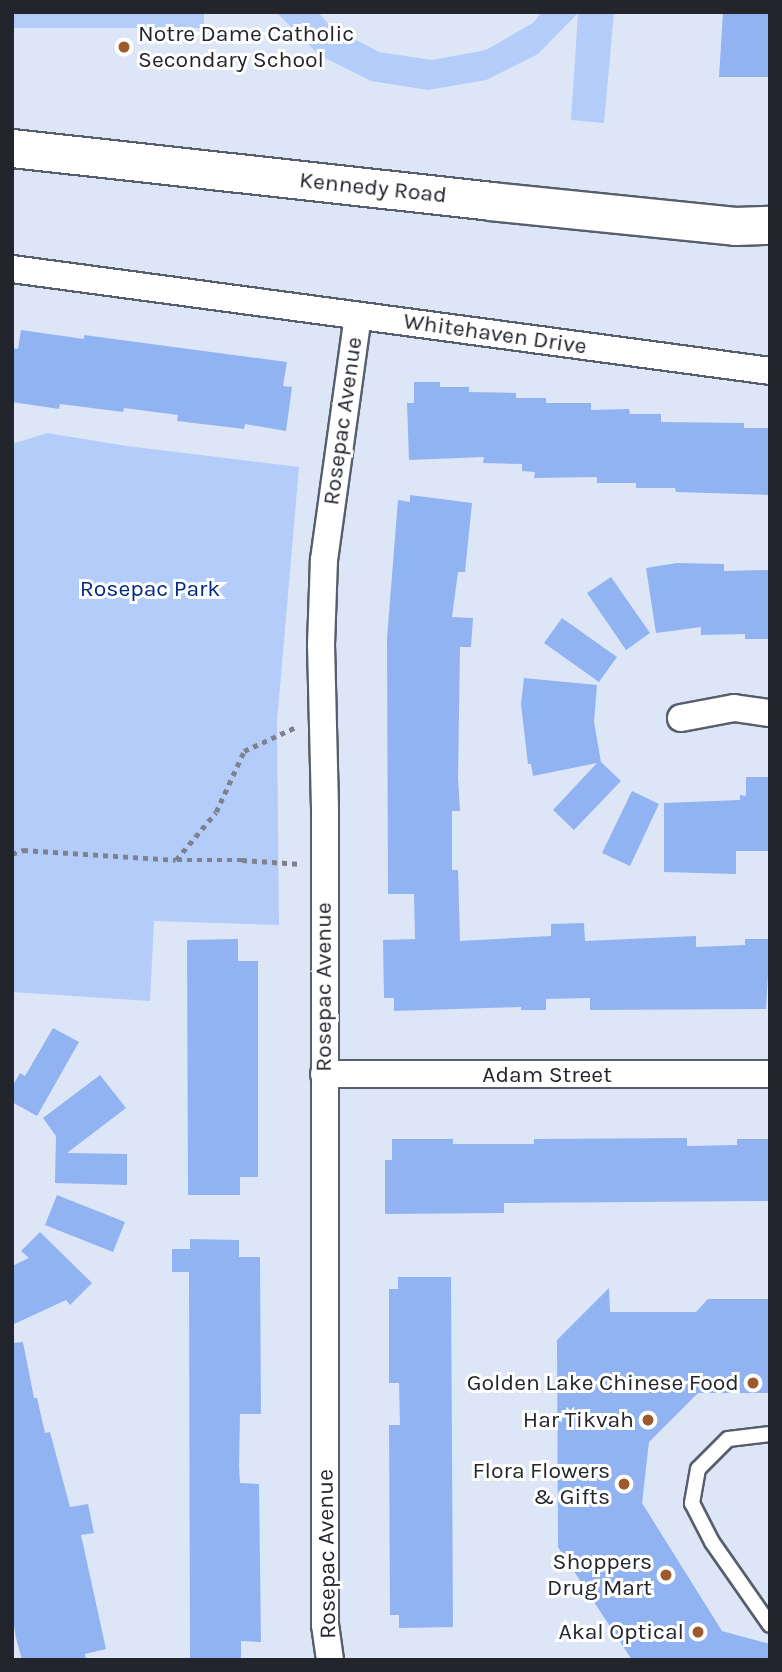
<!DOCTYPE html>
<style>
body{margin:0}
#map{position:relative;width:782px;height:1672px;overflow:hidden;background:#dde6f6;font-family:Karla,sans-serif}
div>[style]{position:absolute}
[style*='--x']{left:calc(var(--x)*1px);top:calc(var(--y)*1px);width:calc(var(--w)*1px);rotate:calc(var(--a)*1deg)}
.green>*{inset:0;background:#b4ccf9}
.building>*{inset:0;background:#92b3f1}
.path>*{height:4.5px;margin-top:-2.25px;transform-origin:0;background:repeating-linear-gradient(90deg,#7d838e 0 5px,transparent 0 10px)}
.roads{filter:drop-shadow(2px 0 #575e6c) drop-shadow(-2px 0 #575e6c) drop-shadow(0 2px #575e6c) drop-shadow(0 -2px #575e6c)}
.lane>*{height:14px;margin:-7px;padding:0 7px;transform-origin:7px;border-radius:7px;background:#fff}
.street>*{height:26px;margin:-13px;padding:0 13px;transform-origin:13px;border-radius:13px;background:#fff}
.secondary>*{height:37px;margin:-18.5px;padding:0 18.5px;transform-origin:18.5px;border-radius:18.5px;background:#fff}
.dots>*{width:19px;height:19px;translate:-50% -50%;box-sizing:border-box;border:4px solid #fff;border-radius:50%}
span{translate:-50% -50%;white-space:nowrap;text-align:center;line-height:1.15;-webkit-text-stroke:6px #fff;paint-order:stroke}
.poi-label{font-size:23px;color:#22252b}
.left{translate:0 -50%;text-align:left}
.right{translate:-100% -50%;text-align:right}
.street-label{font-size:23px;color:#22252b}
.park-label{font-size:23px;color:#03287f}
.frame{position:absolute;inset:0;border:14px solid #22252b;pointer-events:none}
</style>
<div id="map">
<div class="green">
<div style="clip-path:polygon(12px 12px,204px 12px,204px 28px,12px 28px)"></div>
<div style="clip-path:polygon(276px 12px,318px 12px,331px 27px,379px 52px,432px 60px,486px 50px,533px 23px,542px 12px,614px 12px,604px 123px,571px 120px,578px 13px,538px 54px,486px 80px,428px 90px,371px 81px,319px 55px)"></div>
<div style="clip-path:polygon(47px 433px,127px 446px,299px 467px,277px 722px,279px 925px,154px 921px,150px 1001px,12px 992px,12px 444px)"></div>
</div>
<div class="building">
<div style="clip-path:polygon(723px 12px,770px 12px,770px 77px,719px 77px)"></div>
<div style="clip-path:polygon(21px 330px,84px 339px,84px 335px,287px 362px,283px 386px,292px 387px,286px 431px,245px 424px,244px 429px,177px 421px,178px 415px,124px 408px,123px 412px,60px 404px,59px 409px,12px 402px,12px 348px,18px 349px)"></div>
<div style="clip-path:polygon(414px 382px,440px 382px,440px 387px,469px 387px,469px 392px,516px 393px,516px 398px,546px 398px,546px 403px,591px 403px,591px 410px,629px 409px,630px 414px,661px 414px,661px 422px,744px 423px,744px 428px,770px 428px,770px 495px,676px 492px,675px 488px,636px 488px,636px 483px,597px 483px,597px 477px,534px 478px,535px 472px,522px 471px,522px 464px,483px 463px,484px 457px,409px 460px,407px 403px,414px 403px)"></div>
<div style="clip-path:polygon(410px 495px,472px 503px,465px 572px,458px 572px,452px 617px,473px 618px,471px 647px,460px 647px,458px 778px,460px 811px,452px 811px,452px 870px,458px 870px,460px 941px,551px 936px,551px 924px,584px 923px,585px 941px,696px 936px,696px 947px,745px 945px,745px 939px,770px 939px,766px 1009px,590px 1010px,590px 998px,546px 999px,546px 1010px,521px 1010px,521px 1007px,394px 1011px,394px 998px,384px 998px,383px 940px,415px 939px,414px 894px,388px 894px,387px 638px,398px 500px,410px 502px)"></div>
<div style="clip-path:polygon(677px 563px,724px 564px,724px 571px,769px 570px,770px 639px,745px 639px,745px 634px,701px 635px,701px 627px,656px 633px,646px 568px)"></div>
<div style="clip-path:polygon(611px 577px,650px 633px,626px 650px,587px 593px)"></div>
<div style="clip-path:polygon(562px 618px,617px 657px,599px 682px,544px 643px)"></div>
<div style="clip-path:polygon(524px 678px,597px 685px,594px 722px,601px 762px,621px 781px,574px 830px,553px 810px,597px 763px,533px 776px,531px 764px,528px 764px,521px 704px)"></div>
<div style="clip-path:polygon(746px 777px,770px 777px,770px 851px,736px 851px,736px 874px,664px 872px,664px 803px,740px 800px,740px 795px,746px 796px)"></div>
<div style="clip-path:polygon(632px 791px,659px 804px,630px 866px,602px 853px)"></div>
<div style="clip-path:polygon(238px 939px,238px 961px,258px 961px,258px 1177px,240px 1177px,240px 1195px,188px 1195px,187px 940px)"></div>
<div style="clip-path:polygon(53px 1028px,79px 1042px,37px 1116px,12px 1102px,12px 1087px,20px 1073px,25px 1076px)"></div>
<div style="clip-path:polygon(100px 1075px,126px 1108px,67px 1153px,127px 1154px,127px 1185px,55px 1183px,56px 1136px,43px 1118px)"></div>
<div style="clip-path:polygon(687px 1138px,687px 1146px,737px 1145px,737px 1139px,770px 1139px,770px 1201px,504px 1203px,504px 1213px,385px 1214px,385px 1160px,392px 1160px,392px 1139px,453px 1139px,453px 1144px,534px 1144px,534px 1139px)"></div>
<div style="clip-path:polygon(57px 1195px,125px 1222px,113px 1252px,45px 1225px)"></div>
<div style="clip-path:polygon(40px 1232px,92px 1283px,70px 1305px,66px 1300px,12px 1325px,12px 1266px,29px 1258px,21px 1251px)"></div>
<div style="clip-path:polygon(190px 1239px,239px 1240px,239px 1257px,260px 1257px,261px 1414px,240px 1414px,239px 1467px,240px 1483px,259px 1484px,261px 1642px,241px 1641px,241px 1660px,190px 1660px,189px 1272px,172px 1272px,172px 1249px,190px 1249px)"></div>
<div style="clip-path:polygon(398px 1277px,451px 1277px,453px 1627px,399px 1628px,399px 1615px,390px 1615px,389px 1425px,400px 1425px,399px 1383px,389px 1383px,389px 1289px,398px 1289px)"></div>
<div style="clip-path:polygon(609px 1288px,610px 1312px,696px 1312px,708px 1299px,770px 1299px,770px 1393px,698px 1393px,649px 1442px,642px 1503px,722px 1631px,770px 1644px,770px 1660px,632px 1660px,558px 1547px,557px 1340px)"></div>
<div style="clip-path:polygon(23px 1342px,34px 1398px,37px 1398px,45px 1433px,50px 1432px,70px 1507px,88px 1504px,94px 1533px,81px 1535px,106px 1649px,85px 1654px,86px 1660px,22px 1660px,16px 1638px,12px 1613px,12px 1343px)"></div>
</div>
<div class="path">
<div style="--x:12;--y:854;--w:12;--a:-20"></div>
<div style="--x:23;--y:850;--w:153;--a:3.7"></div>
<div style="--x:176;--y:860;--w:62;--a:-50.2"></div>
<div style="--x:216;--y:812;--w:67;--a:-65.3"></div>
<div style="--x:244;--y:751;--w:57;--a:-24.8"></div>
<div style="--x:177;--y:860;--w:65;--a:0"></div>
<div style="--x:242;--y:860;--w:59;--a:3.9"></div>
</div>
<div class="roads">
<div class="lane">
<div style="--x:770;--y:1434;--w:42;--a:173.2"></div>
<div style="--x:728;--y:1439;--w:42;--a:135"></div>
<div style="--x:698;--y:1469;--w:35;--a:100"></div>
<div style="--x:692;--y:1503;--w:44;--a:62.9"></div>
<div style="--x:712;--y:1542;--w:101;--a:55.1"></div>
</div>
<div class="street">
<div style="--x:12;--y:269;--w:765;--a:7.66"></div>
<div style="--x:681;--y:718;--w:54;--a:-10.7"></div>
<div style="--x:734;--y:708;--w:36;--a:8"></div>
<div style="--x:324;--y:1074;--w:446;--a:0"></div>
<div style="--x:330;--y:1660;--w:35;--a:-98"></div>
<div style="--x:325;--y:1625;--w:817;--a:-90"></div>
<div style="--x:325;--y:808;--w:163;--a:-91.4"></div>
<div style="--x:321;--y:645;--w:85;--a:-88"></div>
<div style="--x:324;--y:560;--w:246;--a:-82.1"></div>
</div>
<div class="secondary">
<div style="--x:12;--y:148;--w:481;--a:6.3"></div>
<div style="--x:490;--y:201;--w:246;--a:5.8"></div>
<div style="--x:735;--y:226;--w:35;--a:-2"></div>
</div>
</div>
<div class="dots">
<div style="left:124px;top:47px;background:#9e5a2b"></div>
<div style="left:753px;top:1383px;background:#9e5a2b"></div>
<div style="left:648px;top:1420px;background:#9e5a2b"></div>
<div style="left:624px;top:1484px;background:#9e5a2b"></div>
<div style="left:666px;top:1575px;background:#9e5a2b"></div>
<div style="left:698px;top:1632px;background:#9e5a2b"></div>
</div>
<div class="poi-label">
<span class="left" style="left:138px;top:47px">Notre Dame Catholic<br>Secondary School</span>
<span class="right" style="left:739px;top:1383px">Golden Lake Chinese Food</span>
<span class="right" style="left:634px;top:1420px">Har Tikvah</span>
<span class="right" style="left:610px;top:1484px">Flora Flowers<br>&amp; Gifts</span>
<span class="right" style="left:652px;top:1575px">Shoppers<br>Drug Mart</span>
<span class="right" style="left:684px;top:1632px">Akal Optical</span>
</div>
<div class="street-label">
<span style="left:373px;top:188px;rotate:6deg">Kennedy Road</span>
<span style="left:495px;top:334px;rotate:8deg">Whitehaven Drive</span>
<span style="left:343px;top:421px;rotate:-82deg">Rosepac Avenue</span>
<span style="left:324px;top:987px;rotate:-90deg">Rosepac Avenue</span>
<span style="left:547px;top:1075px">Adam Street</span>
<span style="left:327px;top:1554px;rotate:-91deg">Rosepac Avenue</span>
</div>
<div class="park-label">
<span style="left:150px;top:589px">Rosepac Park</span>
</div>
<div class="frame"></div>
</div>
